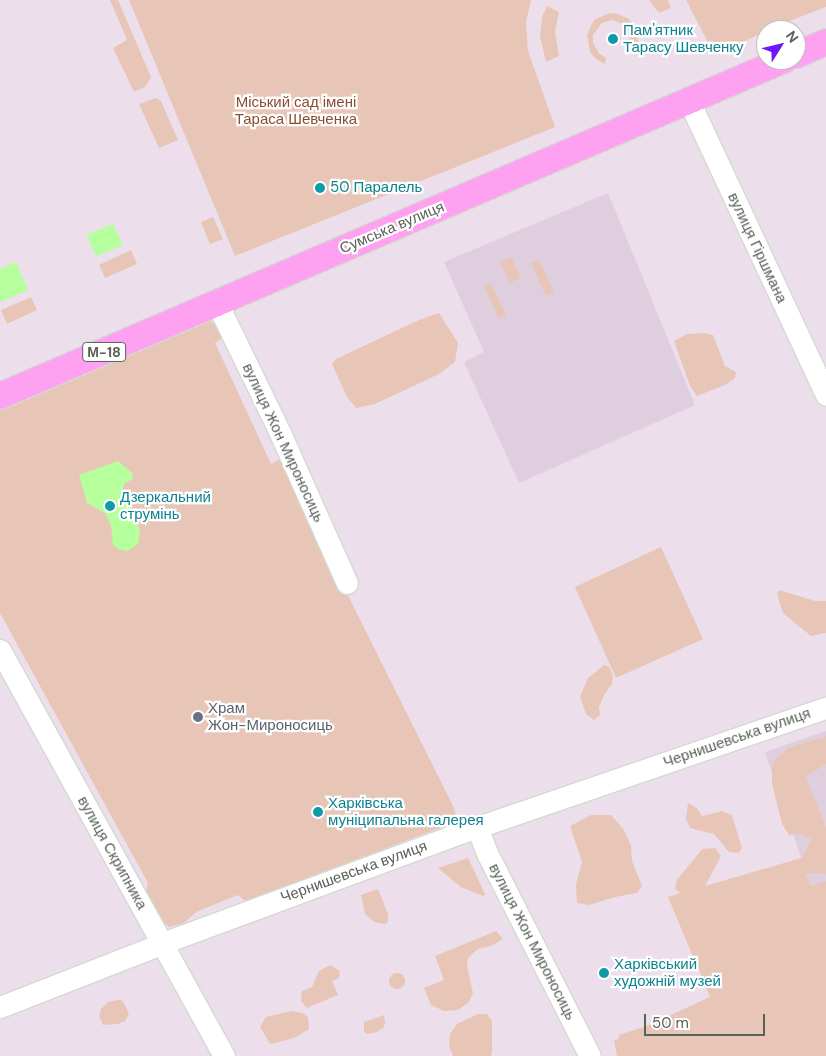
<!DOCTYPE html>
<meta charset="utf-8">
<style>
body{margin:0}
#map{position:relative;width:826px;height:1056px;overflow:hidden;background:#eddeec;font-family:"DM Sans",sans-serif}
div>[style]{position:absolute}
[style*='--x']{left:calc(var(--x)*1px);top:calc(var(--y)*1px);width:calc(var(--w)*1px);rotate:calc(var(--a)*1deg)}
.education>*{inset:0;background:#dfcfde}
.green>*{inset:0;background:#e8c6b7}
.round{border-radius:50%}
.water>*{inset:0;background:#b5ff9c}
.roads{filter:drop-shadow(1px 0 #d2dad2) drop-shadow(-1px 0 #d2dad2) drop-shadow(0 1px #d2dad2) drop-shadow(0 -1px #d2dad2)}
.minor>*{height:21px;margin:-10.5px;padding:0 10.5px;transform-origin:10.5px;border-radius:10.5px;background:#fff}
.major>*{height:26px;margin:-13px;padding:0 13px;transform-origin:13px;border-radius:13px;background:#ffa1f1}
.dots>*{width:14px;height:14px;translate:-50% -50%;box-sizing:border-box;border:2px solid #fff;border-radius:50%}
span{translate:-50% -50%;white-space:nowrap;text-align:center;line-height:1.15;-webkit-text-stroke:4.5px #fff;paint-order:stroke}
.shield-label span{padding:1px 4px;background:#fff;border:1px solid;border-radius:4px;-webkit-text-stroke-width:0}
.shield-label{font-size:14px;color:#596158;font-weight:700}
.culture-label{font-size:15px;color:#0d838f}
.left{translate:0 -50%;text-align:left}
.park-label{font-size:15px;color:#8b4e2d}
.street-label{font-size:15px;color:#596158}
.worship-label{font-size:15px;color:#5b616d}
.north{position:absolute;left:756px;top:20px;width:50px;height:50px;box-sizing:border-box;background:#fff;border:1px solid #bdc0bc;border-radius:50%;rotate:54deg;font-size:14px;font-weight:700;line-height:20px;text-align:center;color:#596158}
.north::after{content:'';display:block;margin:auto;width:18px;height:22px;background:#6f17fa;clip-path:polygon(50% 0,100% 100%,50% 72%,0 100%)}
.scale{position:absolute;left:644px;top:1014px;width:121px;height:22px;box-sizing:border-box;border:2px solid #596158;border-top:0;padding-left:6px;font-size:15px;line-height:18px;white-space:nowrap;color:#596158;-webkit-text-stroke:4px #fff;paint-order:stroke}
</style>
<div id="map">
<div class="education">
<div style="clip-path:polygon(608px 193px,695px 405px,519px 483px,464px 362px,484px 352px,444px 262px)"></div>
<div style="clip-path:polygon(826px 731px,826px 882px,811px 886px,765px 752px)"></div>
</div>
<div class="green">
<div style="clip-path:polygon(110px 0,118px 0,151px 77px,146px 86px,134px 92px,113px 48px,127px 40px)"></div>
<div style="clip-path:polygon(129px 0,531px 0,526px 22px,528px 51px,555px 127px,235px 256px)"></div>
<div style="clip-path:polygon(649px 0,668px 0,671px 8px,659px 13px)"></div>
<div style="clip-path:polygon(686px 0,826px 0,826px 7px,766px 30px,766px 32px,714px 54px)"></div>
<div style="clip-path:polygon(547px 6px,559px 12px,555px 32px,559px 56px,546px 62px,540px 36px,542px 17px)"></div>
<div style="clip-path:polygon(609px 13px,618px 14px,629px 19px,636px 29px,638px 42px,633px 54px,628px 49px,630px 34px,625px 25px,612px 20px,602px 23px,593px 35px,593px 43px,599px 53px,606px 58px,605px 64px,596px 59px,590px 52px,587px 35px,594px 20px)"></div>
<div style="clip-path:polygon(156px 98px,161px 101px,178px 140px,159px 148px,139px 104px)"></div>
<div style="clip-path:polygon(213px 217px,223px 239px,210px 244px,201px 222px)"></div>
<div style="clip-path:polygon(131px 250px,137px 264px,105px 278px,99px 265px)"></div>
<div style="clip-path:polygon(511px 257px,521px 278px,510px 283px,500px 262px)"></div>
<div style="clip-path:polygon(539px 260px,554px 292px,546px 296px,531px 263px)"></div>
<div style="clip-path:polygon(491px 283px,506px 315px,499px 319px,484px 286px)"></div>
<div style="clip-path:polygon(31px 297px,37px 310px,7px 324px,1px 310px)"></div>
<div style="clip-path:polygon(439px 313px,458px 343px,455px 362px,439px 374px,375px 404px,356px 408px,347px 397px,332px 364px,336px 359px,419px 320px)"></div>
<div style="clip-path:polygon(209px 320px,215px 324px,222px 338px,215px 343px,271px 464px,280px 459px,454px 808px,456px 817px,453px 823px,245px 901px,238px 895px,196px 912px,184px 923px,169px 927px,163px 922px,146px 893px,148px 883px,0 613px,0 409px)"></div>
<div style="clip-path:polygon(703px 333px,713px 335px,725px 366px,736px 372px,735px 378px,725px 385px,697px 396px,690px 386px,674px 341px,687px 334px)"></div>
<div style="clip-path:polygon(661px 547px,703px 639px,616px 678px,575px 587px)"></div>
<div style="clip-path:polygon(779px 590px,815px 601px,826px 601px,826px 633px,811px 636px,783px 613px,777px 594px)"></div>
<div style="clip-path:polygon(604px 665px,609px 667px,613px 675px,612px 684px,604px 695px,599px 707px,600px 715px,594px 720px,586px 714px,580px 697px,588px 678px)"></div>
<div style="clip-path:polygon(826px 736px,826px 764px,806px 777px,826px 828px,826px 874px,806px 873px,811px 886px,826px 881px,826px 1056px,617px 1056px,614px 1041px,618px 1039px,619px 1035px,644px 1027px,710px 997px,668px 897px,680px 893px,675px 889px,677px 880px,702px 849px,715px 848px,721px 856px,705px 886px,801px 858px,804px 855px,811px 839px,800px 834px,789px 835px,782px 824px,772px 784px,772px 767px,774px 761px,788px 748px)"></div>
<div style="clip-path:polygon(688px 803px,697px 808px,702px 816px,722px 811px,732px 815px,742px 848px,739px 853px,729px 852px,714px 834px,690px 828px,686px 819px)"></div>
<div style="clip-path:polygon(591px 815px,611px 815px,624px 830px,631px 845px,632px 861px,642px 886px,637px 893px,615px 897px,589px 905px,577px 903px,576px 884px,582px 862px,570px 826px)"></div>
<div style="clip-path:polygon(468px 858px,485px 894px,483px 896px,461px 887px,438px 868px)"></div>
<div style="clip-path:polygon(378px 889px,388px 914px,388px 922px,385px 924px,374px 922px,365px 914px,361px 895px)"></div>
<div style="clip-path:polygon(496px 931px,503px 939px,491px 946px,478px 949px,468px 958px,467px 966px,473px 993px,469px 1002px,458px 1010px,444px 1011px,431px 1005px,424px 988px,444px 980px,435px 956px)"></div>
<div style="clip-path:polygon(330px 965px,340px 971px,339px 978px,332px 981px,338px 995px,307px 1008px,301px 1001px,302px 991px,312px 987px,319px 971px)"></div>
<div class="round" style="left:389px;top:973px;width:16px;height:16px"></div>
<div style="clip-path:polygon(118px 1000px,122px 1000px,126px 1007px,129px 1014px,125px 1021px,118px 1024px,103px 1025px,99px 1016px,101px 1009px,108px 1002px)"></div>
<div style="clip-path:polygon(291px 1011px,302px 1013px,308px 1017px,309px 1029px,294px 1038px,270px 1044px,260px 1027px,266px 1017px)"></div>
<div style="clip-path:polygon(478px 1014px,487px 1014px,492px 1021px,492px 1054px,490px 1056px,453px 1056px,449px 1046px,450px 1034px,457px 1024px)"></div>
<div style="clip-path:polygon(384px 1015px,385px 1024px,383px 1028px,377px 1032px,368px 1034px,364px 1032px,364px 1022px)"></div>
</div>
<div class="water">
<div style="clip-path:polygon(113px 224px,123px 245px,96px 256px,87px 235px)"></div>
<div style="clip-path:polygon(16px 262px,28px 290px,0 302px,0 269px)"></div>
<div style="clip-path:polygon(118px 461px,132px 473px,133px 479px,125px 483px,123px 488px,140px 531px,138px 544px,127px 551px,118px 549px,113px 545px,111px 526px,105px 513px,87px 503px,79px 475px)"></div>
</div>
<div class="roads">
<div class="minor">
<div style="--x:689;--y:101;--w:324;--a:65"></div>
<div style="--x:217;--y:303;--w:147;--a:64.1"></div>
<div style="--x:281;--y:435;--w:162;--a:66"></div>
<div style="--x:0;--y:650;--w:464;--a:61.1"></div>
<div style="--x:477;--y:827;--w:30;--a:69"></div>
<div style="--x:488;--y:855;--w:225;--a:63.1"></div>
<div style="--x:0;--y:1007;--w:192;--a:-21.4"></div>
<div style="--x:179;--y:937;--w:303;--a:-20.3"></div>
<div style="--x:463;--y:832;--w:384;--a:-18.9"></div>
</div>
<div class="major">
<div style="--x:796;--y:55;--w:33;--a:-23"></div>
<div style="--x:0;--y:396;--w:853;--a:-23.2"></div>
</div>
</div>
<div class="dots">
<div style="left:613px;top:39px;background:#0f9aa8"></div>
<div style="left:320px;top:188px;background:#0f9aa8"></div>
<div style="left:110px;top:506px;background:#0f9aa8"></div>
<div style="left:198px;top:717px;background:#6b7280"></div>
<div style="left:318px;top:812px;background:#0f9aa8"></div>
<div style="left:604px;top:973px;background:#0f9aa8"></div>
</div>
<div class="shield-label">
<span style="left:104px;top:352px">М-18</span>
</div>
<div class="culture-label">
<span class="left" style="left:623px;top:39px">Пам'ятник<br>Тарасу Шевченку</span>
<span class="left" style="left:330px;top:188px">50 Паралель</span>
<span class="left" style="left:120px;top:506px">Дзеркальний<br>струмінь</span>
<span class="left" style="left:328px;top:812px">Харківська<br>муніципальна галерея</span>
<span class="left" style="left:614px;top:973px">Харківський<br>художній музей</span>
</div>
<div class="park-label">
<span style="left:296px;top:111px">Міський сад імені<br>Тараса Шевченка</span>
</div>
<div class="street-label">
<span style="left:392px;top:228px;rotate:-23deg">Сумська вулиця</span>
<span style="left:757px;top:248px;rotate:65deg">вулиця Гіршмана</span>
<span style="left:283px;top:443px;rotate:65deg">вулиця Жон Мироносиць</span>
<span style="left:737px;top:738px;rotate:-19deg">Чернишевська вулиця</span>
<span style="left:112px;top:853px;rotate:61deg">вулиця Скрипника</span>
<span style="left:354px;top:872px;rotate:-20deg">Чернишевська вулиця</span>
<span style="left:532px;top:942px;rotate:63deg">вулиця Жон Мироносиць</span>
</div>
<div class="worship-label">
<span class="left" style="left:208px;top:717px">Храм<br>Жон-Мироносиць</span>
</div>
<div class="north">N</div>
<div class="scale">50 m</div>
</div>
